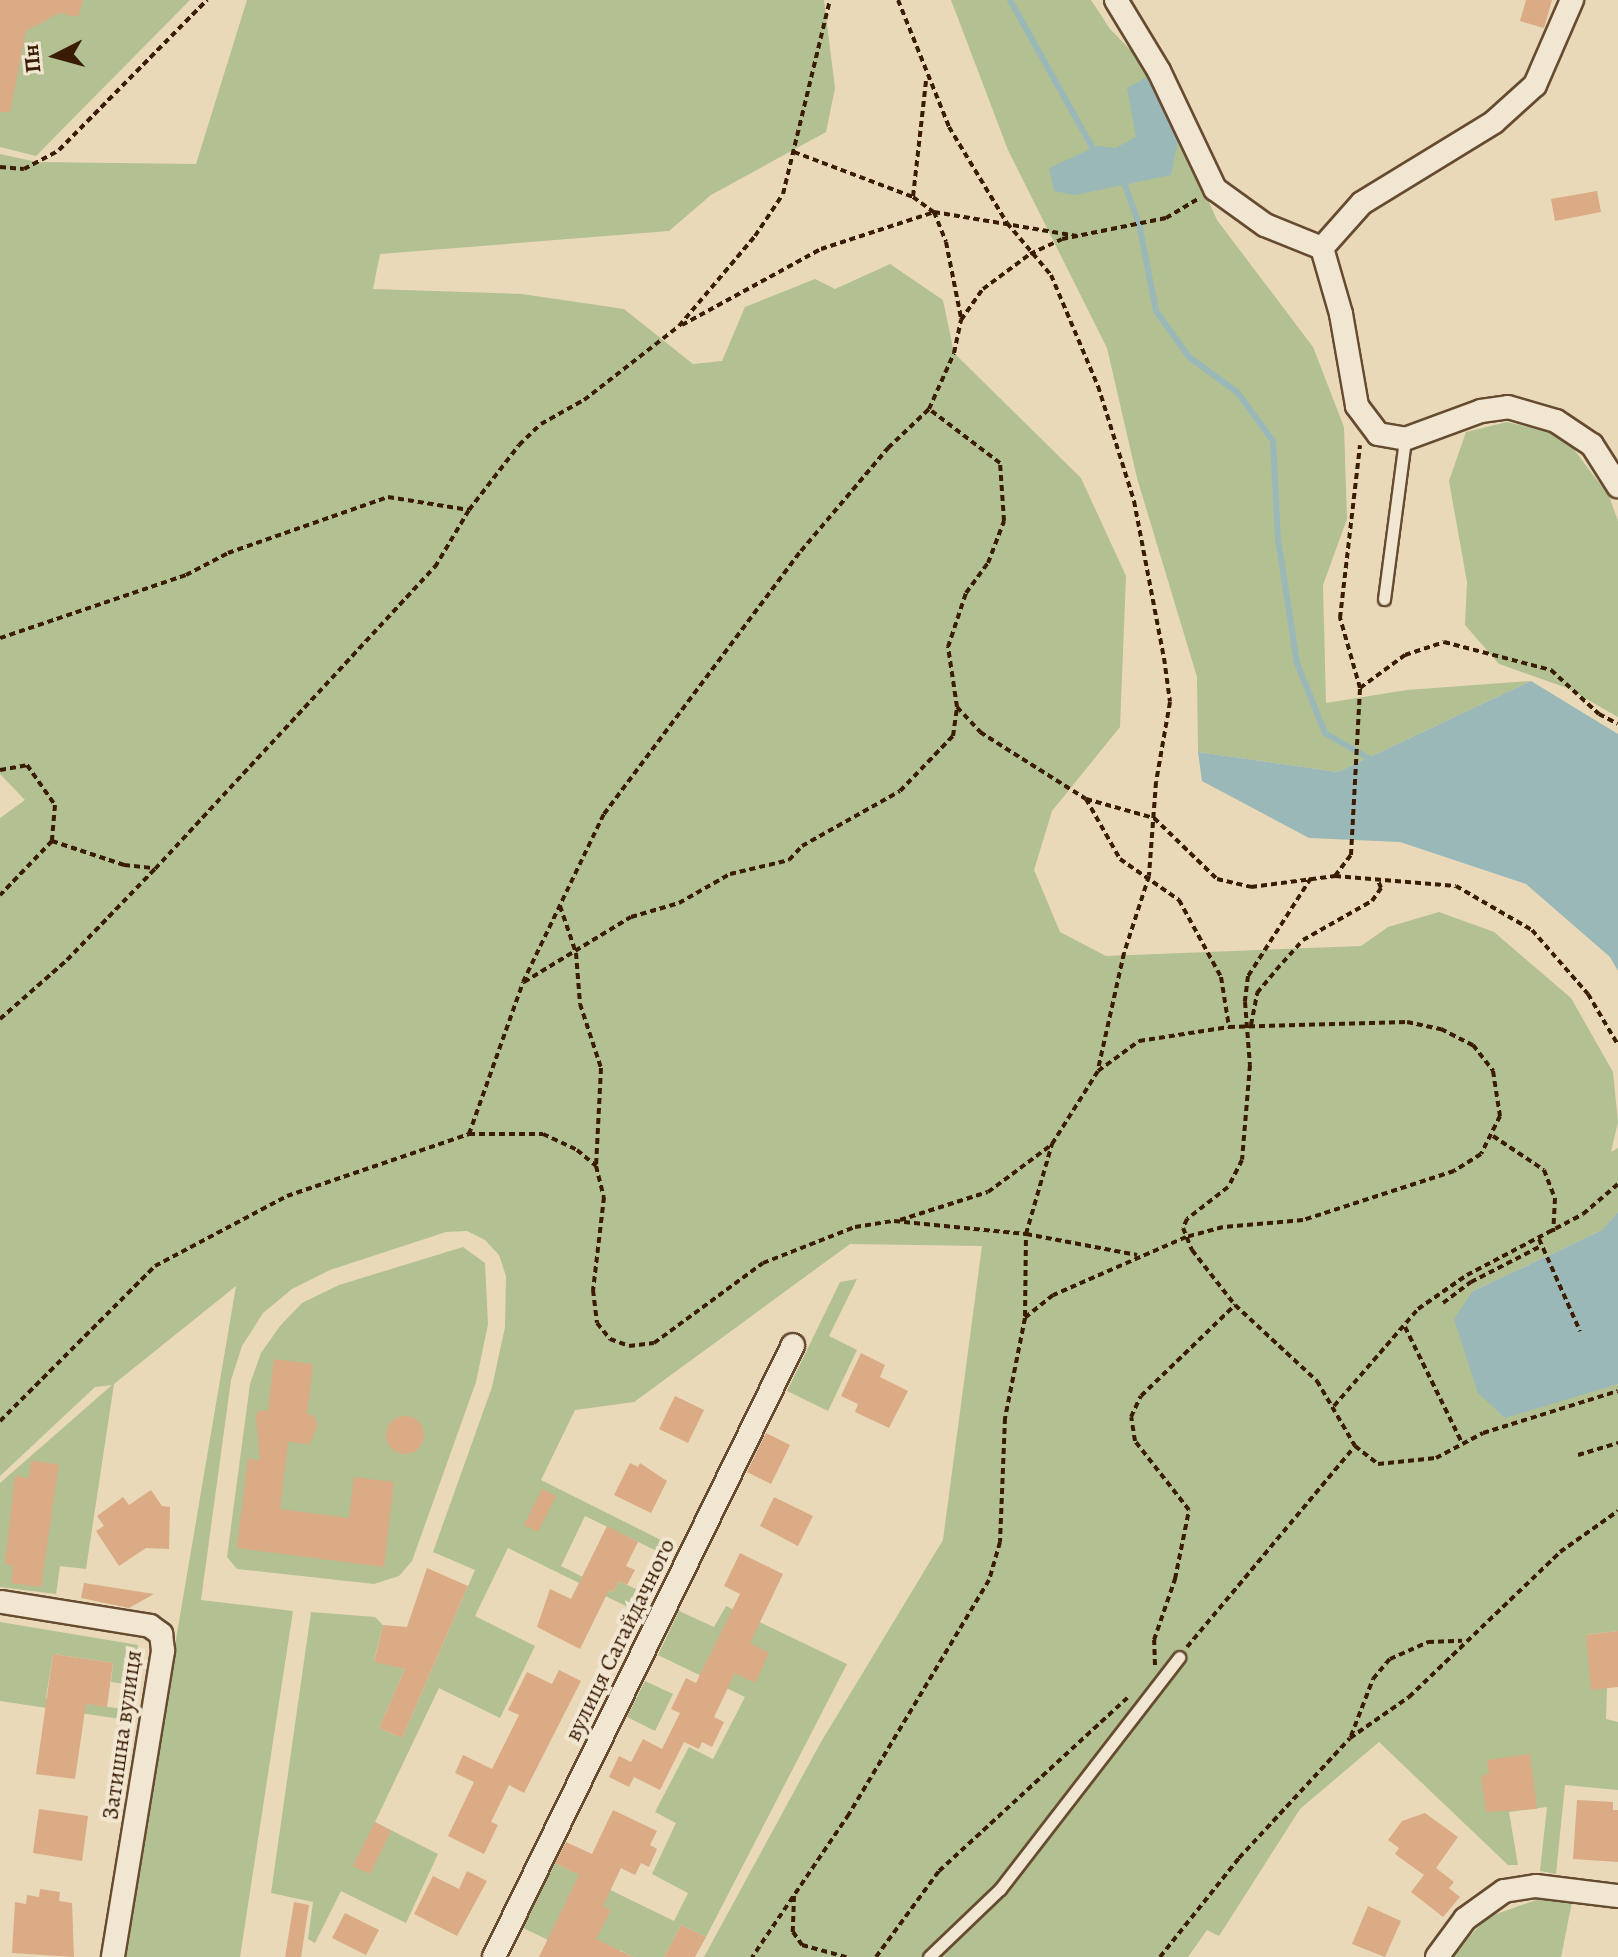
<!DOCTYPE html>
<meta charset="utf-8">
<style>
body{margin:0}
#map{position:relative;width:1618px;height:1957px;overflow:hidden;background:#e9d9b8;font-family:Alegreya,serif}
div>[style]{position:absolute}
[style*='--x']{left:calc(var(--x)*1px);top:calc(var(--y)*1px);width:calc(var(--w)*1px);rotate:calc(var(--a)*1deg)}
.green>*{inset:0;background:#b2c092}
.water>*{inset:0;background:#9ab8b8}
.stream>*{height:6px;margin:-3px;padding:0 3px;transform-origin:3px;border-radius:3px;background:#9ab8b8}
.building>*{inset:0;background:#daab85}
.round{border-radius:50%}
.path>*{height:4px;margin-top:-2px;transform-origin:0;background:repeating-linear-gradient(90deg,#3a1c04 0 6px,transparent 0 10px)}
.roads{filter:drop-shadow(2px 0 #664b31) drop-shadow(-2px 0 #664b31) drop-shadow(0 2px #664b31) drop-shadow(0 -2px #664b31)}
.lane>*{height:11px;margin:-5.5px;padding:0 5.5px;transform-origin:5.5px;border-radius:5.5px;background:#f1e6d1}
.street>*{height:22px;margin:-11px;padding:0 11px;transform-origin:11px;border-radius:11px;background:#f1e6d1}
span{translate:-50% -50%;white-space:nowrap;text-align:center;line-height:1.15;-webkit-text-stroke:8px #f1e6d1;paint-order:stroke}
.street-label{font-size:24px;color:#3a1c04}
.north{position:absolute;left:16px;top:16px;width:80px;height:80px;-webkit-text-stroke:6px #f1e6d1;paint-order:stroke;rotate:264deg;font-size:22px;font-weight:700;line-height:32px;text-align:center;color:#3a1c04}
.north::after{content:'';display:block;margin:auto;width:28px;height:36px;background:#3a1c04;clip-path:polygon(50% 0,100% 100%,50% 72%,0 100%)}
</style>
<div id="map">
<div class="green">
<div style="clip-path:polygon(0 0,190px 0,36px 156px,0 147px)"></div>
<div style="clip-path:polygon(247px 0,824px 0,835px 88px,826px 132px,711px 195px,669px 231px,380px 254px,373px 289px,522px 294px,624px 309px,693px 364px,722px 361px,745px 307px,815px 279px,835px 289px,890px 264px,943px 300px,954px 353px,1081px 478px,1126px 576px,1120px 727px,1052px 811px,1034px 870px,1060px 932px,1106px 956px,1361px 946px,1388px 927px,1439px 912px,1494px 932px,1571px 998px,1613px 1072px,1618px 1122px,1611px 1152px,1618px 1148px,1618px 1212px,1602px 1230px,1473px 1291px,1588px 1391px,1618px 1384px,1618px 1631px,1586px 1635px,1607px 1688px,1606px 1719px,1618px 1722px,1618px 1790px,1565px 1785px,1556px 1874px,1540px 1871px,1547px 1807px,1509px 1812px,1518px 1865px,1508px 1865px,1379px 1742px,1300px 1809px,1219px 1936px,1207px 1930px,1188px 1957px,704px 1957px,821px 1742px,943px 1540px,982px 1246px,850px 1244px,634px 1402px,575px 1410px,541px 1480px,673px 1546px,667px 1556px,585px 1516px,561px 1566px,613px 1592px,619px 1581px,648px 1595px,640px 1613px,508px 1548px,475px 1616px,535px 1646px,500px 1718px,439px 1688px,375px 1822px,438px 1854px,406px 1923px,341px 1891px,315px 1943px,308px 1939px,313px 1902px,271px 1893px,311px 1612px,375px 1617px,383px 1625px,374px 1661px,405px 1669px,379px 1728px,402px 1738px,475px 1570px,433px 1552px,492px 1387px,505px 1327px,506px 1276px,499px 1255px,485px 1240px,467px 1231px,446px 1232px,330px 1270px,292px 1289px,263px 1313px,242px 1346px,231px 1380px,201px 1600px,293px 1611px,240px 1957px,122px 1957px,236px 1286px,114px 1384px,86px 1569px,60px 1566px,56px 1594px,0 1587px,0 1483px,112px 1385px,95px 1387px,0 1476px,0 818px,25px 800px,0 774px,0 154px,37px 162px,196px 164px)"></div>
<div style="clip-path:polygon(951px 0,1091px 0,1110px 29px,1149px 69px,1217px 220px,1313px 347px,1344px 427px,1347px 519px,1323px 585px,1326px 703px,1407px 690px,1531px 681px,1338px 772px,1198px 752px,1197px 677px,1137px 478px,1107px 348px,1008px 150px)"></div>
<div style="clip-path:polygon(1507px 422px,1563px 435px,1609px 496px,1618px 521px,1618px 717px,1567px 688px,1499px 664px,1465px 625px,1467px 582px,1449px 481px,1466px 432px)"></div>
<div style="clip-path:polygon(463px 1247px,485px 1263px,488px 1324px,476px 1382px,412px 1561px,399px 1576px,374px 1584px,237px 1569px,227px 1557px,250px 1384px,261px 1353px,280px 1326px,302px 1303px,339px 1285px)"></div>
<div style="clip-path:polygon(857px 1279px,829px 1336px,857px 1350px,828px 1411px,787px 1391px,840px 1282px)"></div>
<div style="clip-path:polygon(726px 1606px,847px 1664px,706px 1937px,681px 1925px,664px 1957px,633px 1957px,620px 1950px,584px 1957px,523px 1928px,555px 1863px,674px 1921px,688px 1893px,652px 1874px,676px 1823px,655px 1812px,689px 1747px,713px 1759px,745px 1697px,658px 1655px,679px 1611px,714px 1627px)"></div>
<div style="clip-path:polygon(0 1622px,138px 1645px,133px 1685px,111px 1682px,113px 1663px,53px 1654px,46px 1698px,129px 1710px,127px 1720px,0 1701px)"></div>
<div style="clip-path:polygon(645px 1681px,673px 1694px,655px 1731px,627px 1717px)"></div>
<div style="clip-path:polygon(1539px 1899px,1572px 1902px,1561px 1957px,1450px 1957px,1488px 1917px)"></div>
</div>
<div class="water">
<div style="clip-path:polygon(1147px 77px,1178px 140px,1171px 175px,1075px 195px,1054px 191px,1049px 168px,1097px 146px,1116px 148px,1136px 137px,1127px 88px)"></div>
<div style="clip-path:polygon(1531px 681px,1618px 734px,1618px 971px,1610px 957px,1526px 884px,1400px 842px,1309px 838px,1202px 781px,1198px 752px,1338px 772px)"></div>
<div style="clip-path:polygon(1618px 1212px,1618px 1384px,1505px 1418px,1478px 1393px,1454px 1319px,1473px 1291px,1602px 1230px)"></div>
</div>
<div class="stream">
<div style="--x:1010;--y:0;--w:176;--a:60.8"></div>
<div style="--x:1122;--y:177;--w:50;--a:70.1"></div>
<div style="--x:1139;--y:224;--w:89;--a:78.9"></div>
<div style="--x:1156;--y:311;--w:57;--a:54.3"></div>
<div style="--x:1189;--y:357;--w:59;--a:36.1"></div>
<div style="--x:1237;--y:392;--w:61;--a:53.7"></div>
<div style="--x:1273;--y:441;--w:98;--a:87.1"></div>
<div style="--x:1278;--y:539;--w:125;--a:81.3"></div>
<div style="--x:1297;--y:663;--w:75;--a:68.2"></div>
<div style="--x:1325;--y:733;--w:58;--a:30.1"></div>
</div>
<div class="building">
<div style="clip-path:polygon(0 0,83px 0,78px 17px,59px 13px,26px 31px,10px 112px,0 112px)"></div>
<div style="clip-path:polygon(1526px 0,1552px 0,1544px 28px,1520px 21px)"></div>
<div style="clip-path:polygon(1597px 191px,1601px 212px,1555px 221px,1551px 199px)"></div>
<div style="clip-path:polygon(861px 1353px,885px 1365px,880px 1377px,908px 1391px,889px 1428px,855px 1412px,858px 1404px,841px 1396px)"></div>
<div style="clip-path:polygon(274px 1359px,313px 1364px,307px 1414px,313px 1415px,318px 1424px,310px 1444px,288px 1442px,280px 1509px,349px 1518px,354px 1477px,394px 1482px,384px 1567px,237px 1548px,248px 1459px,260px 1460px,256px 1417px,259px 1410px,268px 1411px)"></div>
<div style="clip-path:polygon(675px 1396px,704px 1410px,688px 1443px,659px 1429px)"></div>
<div class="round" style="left:386px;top:1416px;width:38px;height:38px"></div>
<div style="clip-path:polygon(766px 1433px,790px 1445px,771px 1484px,747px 1472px)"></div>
<div style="clip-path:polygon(31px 1461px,59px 1464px,41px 1587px,11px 1583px,13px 1566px,5px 1564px,15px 1476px,29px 1478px)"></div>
<div style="clip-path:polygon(630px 1463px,638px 1467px,640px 1463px,667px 1481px,651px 1513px,614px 1495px)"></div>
<div style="clip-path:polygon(542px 1489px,556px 1496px,538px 1532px,524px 1525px)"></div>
<div style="clip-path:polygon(151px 1490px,162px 1506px,170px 1507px,169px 1549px,146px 1548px,119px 1566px,96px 1531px,104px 1526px,97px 1516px,123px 1497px,129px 1505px)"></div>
<div style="clip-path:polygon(774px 1497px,813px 1516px,798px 1546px,760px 1526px)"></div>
<div style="clip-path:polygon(607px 1526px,638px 1542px,626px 1566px,635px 1570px,627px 1585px,619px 1581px,613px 1592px,609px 1590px,580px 1649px,537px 1627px,550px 1589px,571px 1599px)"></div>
<div style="clip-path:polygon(740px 1553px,783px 1574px,750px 1643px,769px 1653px,755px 1683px,735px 1673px,714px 1717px,724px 1722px,712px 1747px,702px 1742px,699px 1749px,684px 1742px,660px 1790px,634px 1777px,629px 1787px,609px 1777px,619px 1756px,631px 1762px,643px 1739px,662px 1749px,680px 1713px,671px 1709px,686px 1678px,696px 1683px,740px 1594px,724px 1586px)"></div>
<div style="clip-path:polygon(427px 1568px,468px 1586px,402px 1738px,379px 1728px,405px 1669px,374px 1662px,383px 1625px,407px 1627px)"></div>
<div style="clip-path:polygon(84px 1583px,154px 1594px,129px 1608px,81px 1598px)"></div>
<div style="clip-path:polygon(1618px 1631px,1618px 1687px,1591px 1690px,1586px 1635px)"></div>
<div style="clip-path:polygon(53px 1654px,113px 1663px,107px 1707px,86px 1704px,75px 1779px,36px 1774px)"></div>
<div style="clip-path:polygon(559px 1670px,581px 1681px,524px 1793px,509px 1785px,491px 1822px,498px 1825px,484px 1854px,448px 1836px,474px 1782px,455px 1773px,463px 1755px,492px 1769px,519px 1715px,508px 1710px,527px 1672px,552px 1684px)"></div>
<div style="clip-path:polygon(1530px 1754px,1537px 1809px,1486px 1812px,1481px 1775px,1489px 1774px,1487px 1760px)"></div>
<div style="clip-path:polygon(1577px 1800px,1613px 1802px,1613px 1810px,1618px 1810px,1618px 1862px,1573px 1859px)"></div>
<div style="clip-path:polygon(39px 1809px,88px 1816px,82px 1861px,33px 1853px)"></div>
<div style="clip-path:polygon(613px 1810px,657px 1831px,650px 1845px,657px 1849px,649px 1867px,641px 1863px,635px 1875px,621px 1868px,603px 1906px,611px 1910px,596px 1939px,633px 1957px,539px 1957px,579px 1875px,555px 1863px,566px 1842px,592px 1854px)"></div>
<div style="clip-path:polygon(1425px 1813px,1458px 1837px,1436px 1868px,1454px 1882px,1449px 1888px,1460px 1897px,1443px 1917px,1411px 1892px,1424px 1875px,1395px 1854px,1399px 1848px,1388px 1840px,1402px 1821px)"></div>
<div style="clip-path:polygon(375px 1822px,391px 1831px,370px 1874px,353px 1866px)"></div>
<div style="clip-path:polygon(467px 1871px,487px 1881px,457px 1936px,414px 1914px,433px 1876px,459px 1889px)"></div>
<div style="clip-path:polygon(40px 1889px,60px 1892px,59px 1901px,72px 1903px,74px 1957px,12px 1953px,15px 1902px,26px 1904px,27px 1895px,39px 1897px)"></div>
<div style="clip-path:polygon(294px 1902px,309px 1905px,301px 1957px,285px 1957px)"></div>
<div style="clip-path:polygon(1368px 1906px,1401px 1921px,1385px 1957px,1352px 1944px)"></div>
<div style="clip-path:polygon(345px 1913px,379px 1930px,366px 1955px,332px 1938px)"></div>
<div style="clip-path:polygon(681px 1925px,706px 1937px,695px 1957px,664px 1957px)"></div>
</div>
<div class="path">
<div style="--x:898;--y:0;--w:137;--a:68.1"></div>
<div style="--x:949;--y:127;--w:112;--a:58.9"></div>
<div style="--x:1007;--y:223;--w:68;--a:49.8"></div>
<div style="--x:1051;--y:275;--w:121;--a:67.1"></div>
<div style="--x:1098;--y:386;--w:121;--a:72.6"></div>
<div style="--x:1134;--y:501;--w:160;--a:79.2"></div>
<div style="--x:1164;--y:658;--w:44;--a:82.2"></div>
<div style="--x:1170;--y:702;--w:81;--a:99.9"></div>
<div style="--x:1156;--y:782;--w:94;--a:94.3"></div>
<div style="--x:1149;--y:876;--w:81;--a:108"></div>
<div style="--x:1124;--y:953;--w:119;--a:102.6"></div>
<div style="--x:926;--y:81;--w:117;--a:96.4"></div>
<div style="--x:913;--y:197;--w:26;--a:36"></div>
<div style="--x:934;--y:212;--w:145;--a:9.5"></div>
<div style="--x:794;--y:152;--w:127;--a:20.7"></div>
<div style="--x:0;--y:167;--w:24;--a:5"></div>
<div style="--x:24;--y:169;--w:40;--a:-28"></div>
<div style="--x:59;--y:150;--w:211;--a:-45.4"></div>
<div style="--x:682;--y:325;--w:158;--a:-28.7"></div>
<div style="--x:821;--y:249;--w:119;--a:-18.1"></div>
<div style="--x:934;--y:212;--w:32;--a:68"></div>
<div style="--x:946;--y:242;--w:77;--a:78.8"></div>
<div style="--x:0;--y:638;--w:196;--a:-18.7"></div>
<div style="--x:186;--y:575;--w:47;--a:-27.6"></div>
<div style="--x:228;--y:553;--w:170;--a:-19.3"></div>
<div style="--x:388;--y:497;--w:82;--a:9.1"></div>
<div style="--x:1360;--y:688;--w:56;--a:-36.3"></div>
<div style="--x:1405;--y:655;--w:41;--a:-18.4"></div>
<div style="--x:1444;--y:642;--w:111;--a:14.7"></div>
<div style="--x:1551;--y:670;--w:65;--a:42.5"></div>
<div style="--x:1599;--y:714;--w:21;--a:28"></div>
<div style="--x:957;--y:707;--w:34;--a:47"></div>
<div style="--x:980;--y:732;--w:125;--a:32.3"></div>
<div style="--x:1086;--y:799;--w:69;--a:60.5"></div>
<div style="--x:1120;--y:859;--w:72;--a:34.8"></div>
<div style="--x:1179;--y:900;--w:88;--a:61.4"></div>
<div style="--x:1221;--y:977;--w:51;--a:80.9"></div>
<div style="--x:0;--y:770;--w:27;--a:-10"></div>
<div style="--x:27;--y:765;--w:49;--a:55"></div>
<div style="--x:55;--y:805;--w:36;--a:95"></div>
<div style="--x:52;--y:841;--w:75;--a:133.9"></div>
<div style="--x:1086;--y:799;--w:71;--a:15.6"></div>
<div style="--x:1154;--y:818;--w:88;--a:44.1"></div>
<div style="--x:1217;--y:879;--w:35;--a:13"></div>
<div style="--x:1251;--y:887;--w:85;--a:-7.5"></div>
<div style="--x:1335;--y:876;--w:121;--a:4.7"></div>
<div style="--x:1456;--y:886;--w:88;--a:30.1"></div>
<div style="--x:1532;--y:930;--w:85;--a:48.8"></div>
<div style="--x:1588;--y:994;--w:59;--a:59.5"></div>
<div style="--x:52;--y:841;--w:76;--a:18.4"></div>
<div style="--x:124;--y:865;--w:30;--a:6"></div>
<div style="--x:1335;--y:876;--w:26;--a:-53"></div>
<div style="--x:1351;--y:855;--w:167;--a:-86.9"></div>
<div style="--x:1360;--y:688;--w:73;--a:-105.9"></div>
<div style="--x:1340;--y:618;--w:174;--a:-83.4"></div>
<div style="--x:1311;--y:878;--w:117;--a:122.7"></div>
<div style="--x:1248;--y:976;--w:26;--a:97"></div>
<div style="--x:1245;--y:1002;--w:63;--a:85.5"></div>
<div style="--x:1250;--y:1065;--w:95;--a:94.8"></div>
<div style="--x:1242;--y:1160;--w:30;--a:117"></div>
<div style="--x:1228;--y:1187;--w:52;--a:142"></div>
<div style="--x:1187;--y:1219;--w:10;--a:114"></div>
<div style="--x:1183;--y:1228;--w:24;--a:68"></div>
<div style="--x:1192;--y:1250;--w:70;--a:52"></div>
<div style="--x:1235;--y:1305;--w:112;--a:42.8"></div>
<div style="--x:1317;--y:1381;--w:75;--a:59.7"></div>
<div style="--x:1355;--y:1446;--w:29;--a:38"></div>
<div style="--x:1378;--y:1464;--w:58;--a:-5.9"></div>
<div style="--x:1436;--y:1458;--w:53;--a:-28"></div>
<div style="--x:1483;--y:1433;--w:141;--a:-17.3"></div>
<div style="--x:560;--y:906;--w:50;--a:71.2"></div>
<div style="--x:576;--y:953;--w:51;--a:85.5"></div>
<div style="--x:580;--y:1004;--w:67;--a:71.8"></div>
<div style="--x:601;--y:1068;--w:98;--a:92.9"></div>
<div style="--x:524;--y:982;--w:125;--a:-31.3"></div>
<div style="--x:631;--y:917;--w:50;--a:-16.3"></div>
<div style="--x:679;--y:903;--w:59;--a:-29.6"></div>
<div style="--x:730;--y:874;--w:61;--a:-13.3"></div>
<div style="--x:789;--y:860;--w:19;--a:-47"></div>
<div style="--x:802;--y:846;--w:112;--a:-29.3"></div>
<div style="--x:900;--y:791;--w:76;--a:-46.1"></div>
<div style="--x:953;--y:736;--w:29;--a:-82"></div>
<div style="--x:957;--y:707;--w:61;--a:-98.5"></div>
<div style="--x:948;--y:647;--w:57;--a:-71.6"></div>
<div style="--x:966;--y:593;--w:37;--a:-54"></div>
<div style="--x:988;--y:563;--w:45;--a:-69.1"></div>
<div style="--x:1004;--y:521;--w:58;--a:-93.9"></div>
<div style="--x:1000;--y:463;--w:89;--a:-142.7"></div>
<div style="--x:0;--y:1019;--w:89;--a:-41.4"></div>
<div style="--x:67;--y:960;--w:127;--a:-46"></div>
<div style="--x:155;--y:869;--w:412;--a:-47.2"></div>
<div style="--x:435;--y:567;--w:66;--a:-59.2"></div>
<div style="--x:469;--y:510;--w:82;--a:-52.4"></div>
<div style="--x:519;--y:445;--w:30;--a:-44"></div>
<div style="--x:541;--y:424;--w:49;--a:-29.2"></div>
<div style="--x:584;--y:400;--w:120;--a:-37.9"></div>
<div style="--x:679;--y:326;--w:118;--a:-49.8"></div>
<div style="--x:755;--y:236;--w:50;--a:-56.3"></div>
<div style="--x:783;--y:194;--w:200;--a:-76.4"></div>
<div style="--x:1251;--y:1025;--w:33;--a:-79"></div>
<div style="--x:1257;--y:993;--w:30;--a:-50"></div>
<div style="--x:1276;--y:970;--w:40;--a:-48"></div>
<div style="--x:1303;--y:940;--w:79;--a:-29.5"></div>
<div style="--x:1372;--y:901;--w:16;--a:-55"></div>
<div style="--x:1381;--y:888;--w:9;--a:-111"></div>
<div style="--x:469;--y:1134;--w:161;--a:-70.4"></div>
<div style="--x:523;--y:982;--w:187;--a:-64.3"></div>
<div style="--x:604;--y:814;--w:329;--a:-53.2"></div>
<div style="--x:801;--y:551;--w:135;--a:-49.8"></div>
<div style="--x:888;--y:448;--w:57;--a:-43.6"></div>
<div style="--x:929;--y:409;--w:61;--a:-65.9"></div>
<div style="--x:954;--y:353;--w:34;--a:-78"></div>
<div style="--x:961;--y:320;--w:38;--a:-55"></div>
<div style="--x:983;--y:289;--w:59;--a:-36.7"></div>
<div style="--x:1030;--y:254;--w:35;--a:-25"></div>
<div style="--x:1062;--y:239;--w:106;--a:-11.4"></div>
<div style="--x:1166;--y:218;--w:39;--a:-31"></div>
<div style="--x:1493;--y:1136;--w:61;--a:33.7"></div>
<div style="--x:1544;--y:1170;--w:30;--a:69"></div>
<div style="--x:1555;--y:1198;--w:34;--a:93"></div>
<div style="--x:900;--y:1220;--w:92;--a:-17.7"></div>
<div style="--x:988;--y:1192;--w:79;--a:-36.7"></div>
<div style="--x:1539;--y:1239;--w:101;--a:66"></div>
<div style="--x:1443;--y:1303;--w:35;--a:-37"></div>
<div style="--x:1471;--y:1282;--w:79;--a:-27.2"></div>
<div style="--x:1025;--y:1316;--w:82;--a:-89.3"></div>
<div style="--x:1026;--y:1234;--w:113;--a:10.7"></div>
<div style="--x:1405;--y:1327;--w:129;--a:63.8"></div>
<div style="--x:1334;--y:1406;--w:128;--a:-49.1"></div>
<div style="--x:1418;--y:1309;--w:60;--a:-34.8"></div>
<div style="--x:1467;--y:1275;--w:131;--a:-27.7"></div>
<div style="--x:1583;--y:1214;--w:46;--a:-40.6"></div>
<div style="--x:0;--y:1421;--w:219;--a:-45"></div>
<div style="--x:155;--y:1266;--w:149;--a:-27.9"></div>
<div style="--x:287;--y:1196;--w:192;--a:-18.8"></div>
<div style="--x:469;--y:1134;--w:74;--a:0"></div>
<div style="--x:543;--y:1134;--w:38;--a:25"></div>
<div style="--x:577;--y:1150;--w:25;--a:40"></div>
<div style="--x:596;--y:1166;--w:32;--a:76"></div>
<div style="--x:604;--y:1197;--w:94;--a:96.7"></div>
<div style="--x:593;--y:1290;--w:33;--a:83"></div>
<div style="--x:597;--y:1323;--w:21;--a:51"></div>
<div style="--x:610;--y:1339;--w:20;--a:20"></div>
<div style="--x:629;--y:1346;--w:25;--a:-7"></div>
<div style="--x:654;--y:1343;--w:135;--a:-36.3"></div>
<div style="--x:763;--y:1263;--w:99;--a:-21.4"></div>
<div style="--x:855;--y:1227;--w:39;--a:-9"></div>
<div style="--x:894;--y:1221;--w:133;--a:5.6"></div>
<div style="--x:1026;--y:1234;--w:94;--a:-73.9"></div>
<div style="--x:1052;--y:1144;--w:86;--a:-57.8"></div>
<div style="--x:1098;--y:1071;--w:51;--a:-36.2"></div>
<div style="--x:1139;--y:1041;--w:91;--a:-8.8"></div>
<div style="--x:1229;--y:1027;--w:178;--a:-1.6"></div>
<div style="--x:1407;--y:1022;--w:35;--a:12"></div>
<div style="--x:1441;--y:1029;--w:36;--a:27"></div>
<div style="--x:1473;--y:1045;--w:33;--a:52"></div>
<div style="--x:1493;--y:1071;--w:46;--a:81.2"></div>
<div style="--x:1500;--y:1116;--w:42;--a:116.6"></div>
<div style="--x:1481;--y:1154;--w:32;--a:148"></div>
<div style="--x:1454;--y:1171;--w:159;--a:162"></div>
<div style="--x:1303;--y:1220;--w:80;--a:175"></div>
<div style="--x:1223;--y:1227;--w:38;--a:165"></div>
<div style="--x:1186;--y:1237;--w:145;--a:156.4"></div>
<div style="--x:1053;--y:1295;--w:36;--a:141"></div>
<div style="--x:1025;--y:1318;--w:102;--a:101.3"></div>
<div style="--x:1005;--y:1418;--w:124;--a:92.3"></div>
<div style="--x:1000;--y:1542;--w:40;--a:106"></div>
<div style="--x:989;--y:1580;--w:273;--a:120.9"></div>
<div style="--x:849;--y:1814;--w:173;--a:124.1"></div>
<div style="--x:1578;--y:1455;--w:42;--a:-16.7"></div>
<div style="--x:1187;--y:1647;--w:262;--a:-50.1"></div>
<div style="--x:1155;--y:1665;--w:25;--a:-92"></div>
<div style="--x:1154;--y:1640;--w:65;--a:-71"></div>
<div style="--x:1175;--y:1579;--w:70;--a:-78.5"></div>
<div style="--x:1189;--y:1510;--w:88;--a:-128"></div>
<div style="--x:1135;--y:1441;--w:24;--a:-99"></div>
<div style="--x:1131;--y:1417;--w:23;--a:-65"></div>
<div style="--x:1141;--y:1396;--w:131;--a:-44.1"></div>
<div style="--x:1351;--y:1736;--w:61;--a:-68.9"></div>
<div style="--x:1373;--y:1679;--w:26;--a:-50"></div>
<div style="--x:1390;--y:1659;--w:42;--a:-24.1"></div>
<div style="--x:1428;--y:1642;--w:34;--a:-2"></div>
<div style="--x:794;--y:1896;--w:36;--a:92"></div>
<div style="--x:793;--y:1932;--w:16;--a:55"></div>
<div style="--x:802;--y:1945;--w:46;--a:15.3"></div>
<div style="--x:876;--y:1957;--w:107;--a:-53.8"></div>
<div style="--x:939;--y:1871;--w:258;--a:-42.6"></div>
<div style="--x:1160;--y:1957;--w:127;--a:-51.4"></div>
<div style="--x:1239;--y:1858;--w:163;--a:-47.2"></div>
<div style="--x:1350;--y:1738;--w:72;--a:-34.8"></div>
<div style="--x:1409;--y:1697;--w:209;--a:-43.8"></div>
<div style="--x:1560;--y:1552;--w:71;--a:-35.3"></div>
</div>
<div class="roads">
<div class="lane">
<div style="--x:1384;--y:599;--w:161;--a:-82.5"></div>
<div style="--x:929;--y:1957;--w:98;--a:-43.8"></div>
<div style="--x:1000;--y:1889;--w:293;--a:-52.3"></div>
</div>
<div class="street">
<div style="--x:1116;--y:0;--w:83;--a:58.8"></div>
<div style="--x:1159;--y:71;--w:131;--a:64.6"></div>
<div style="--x:1215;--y:189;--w:62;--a:35.8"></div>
<div style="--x:1265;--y:225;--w:61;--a:22"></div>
<div style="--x:1322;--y:248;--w:69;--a:73.9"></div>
<div style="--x:1341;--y:314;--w:93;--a:80.1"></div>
<div style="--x:1357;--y:406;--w:35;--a:53"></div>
<div style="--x:1378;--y:434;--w:27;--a:10"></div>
<div style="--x:1405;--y:439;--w:81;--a:-20.2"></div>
<div style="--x:1481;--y:411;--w:27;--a:-8"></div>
<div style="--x:1508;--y:407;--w:50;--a:16.3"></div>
<div style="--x:1556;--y:421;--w:43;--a:33.7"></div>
<div style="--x:1592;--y:445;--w:49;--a:57.6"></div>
<div style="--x:1322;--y:248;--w:60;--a:-48.4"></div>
<div style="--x:1362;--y:203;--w:155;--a:-31.5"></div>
<div style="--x:1494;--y:122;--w:55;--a:-42.1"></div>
<div style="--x:1535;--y:85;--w:93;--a:-66.5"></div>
<div style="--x:2;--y:1602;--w:150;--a:9.2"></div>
<div style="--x:150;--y:1626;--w:14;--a:36"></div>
<div style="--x:161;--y:1634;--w:17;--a:83"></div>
<div style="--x:163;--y:1651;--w:310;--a:99.3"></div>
<div style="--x:494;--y:1957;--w:681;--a:-63.96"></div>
<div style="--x:1437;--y:1957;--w:47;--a:-53.6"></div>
<div style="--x:1465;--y:1919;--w:48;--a:-35.7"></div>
<div style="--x:1504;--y:1891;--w:32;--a:-9"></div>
<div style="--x:1536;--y:1886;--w:83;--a:7"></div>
</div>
</div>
<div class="street-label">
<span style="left:620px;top:1640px;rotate:-64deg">вулиця Сагайдачного</span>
<span style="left:122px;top:1735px;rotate:-82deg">Затишна вулиця</span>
</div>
<div class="north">Пн</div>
</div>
